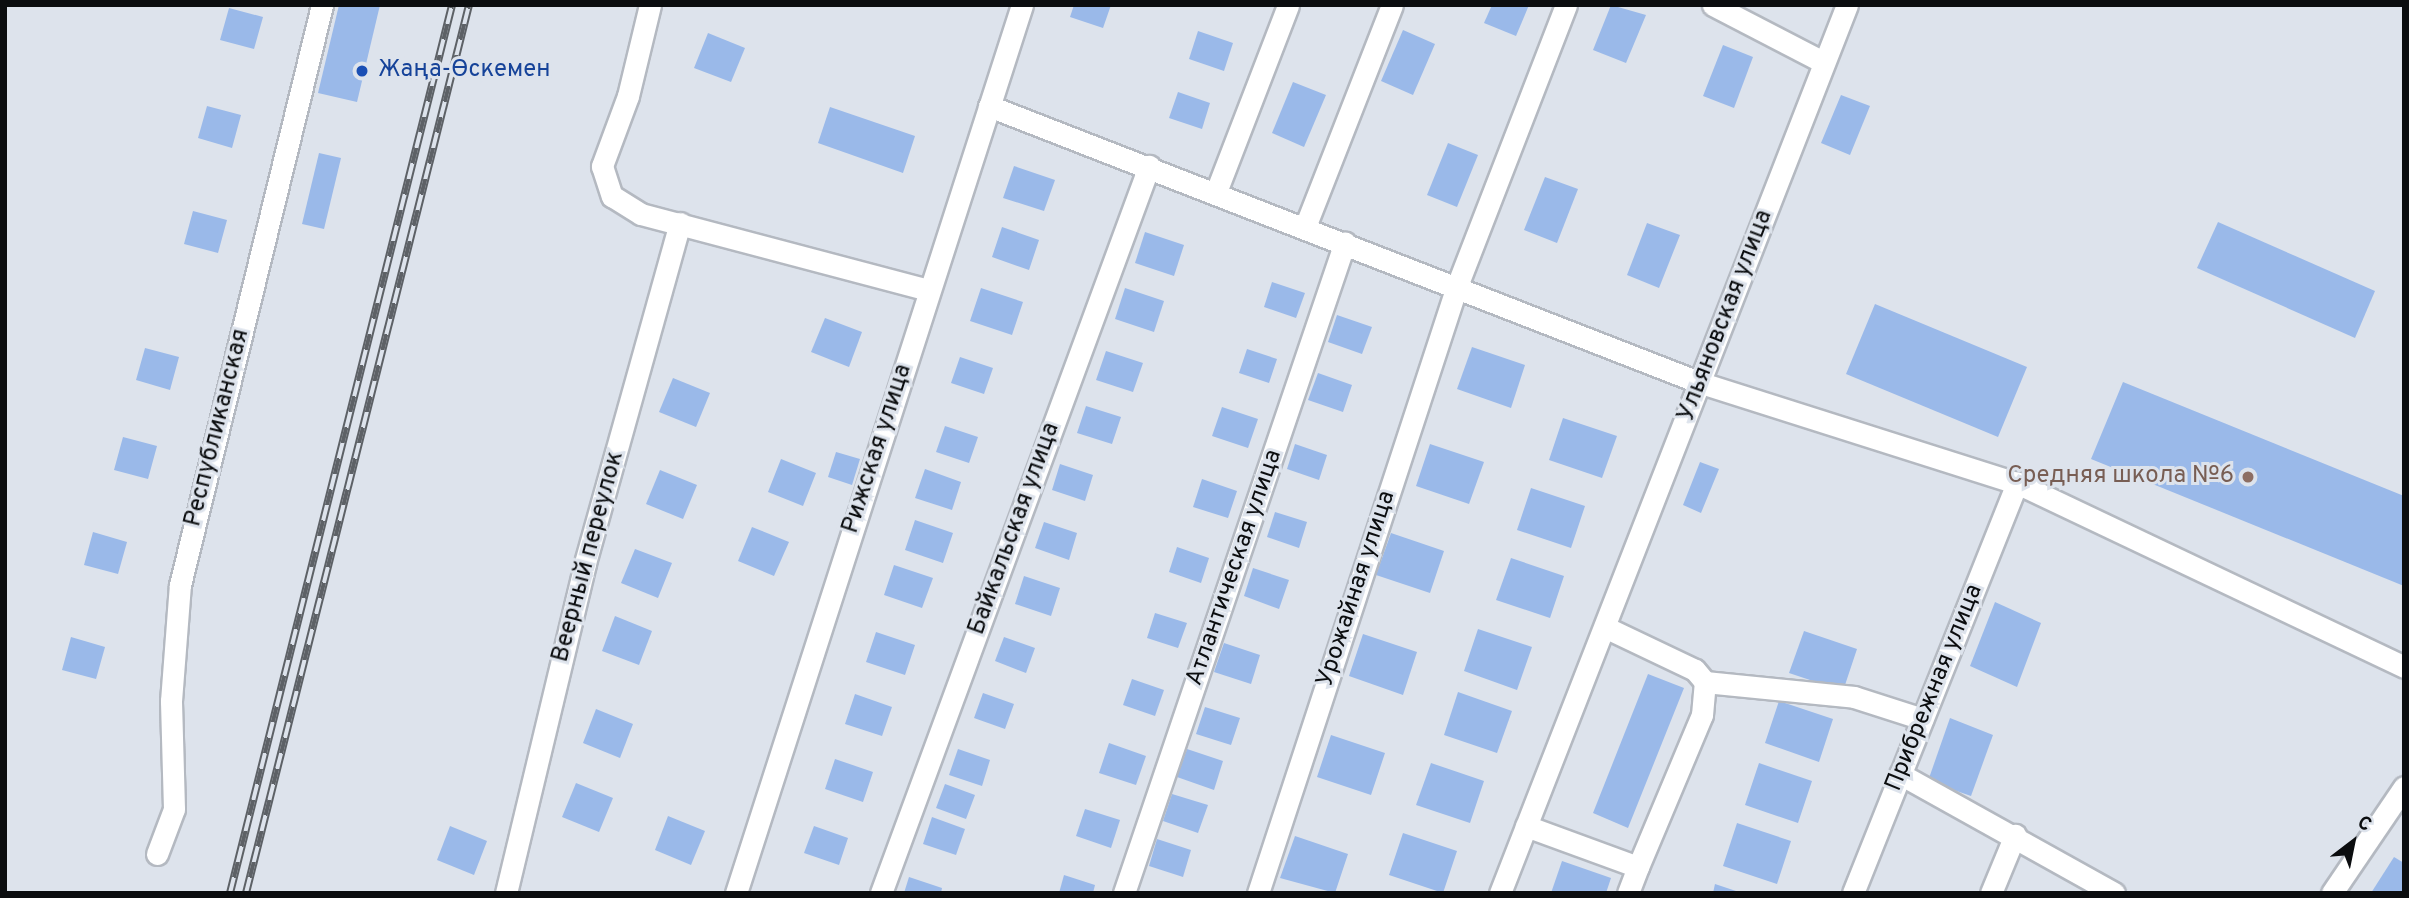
<!DOCTYPE html>
<meta charset="utf-8">
<style>
body{margin:0}
#map{position:relative;width:2409px;height:898px;overflow:hidden;background:#dde3ec;font-family:Overpass,sans-serif}
div>[style]{position:absolute}
[style*='--x']{left:calc(var(--x)*1px);top:calc(var(--y)*1px);width:calc(var(--w)*1px);rotate:calc(var(--a)*1deg)}
.building>*{inset:0;background:#9ab9e9}
.roads{filter:drop-shadow(2px 0 #b4b9c1) drop-shadow(-2px 0 #b4b9c1) drop-shadow(0 2px #b4b9c1) drop-shadow(0 -2px #b4b9c1)}
.minor>*{height:21px;margin:-10.5px;padding:0 10.5px;transform-origin:10.5px;border-radius:10.5px;background:#fff}
.rail>*{height:8px;margin-top:-4px;transform-origin:0;background:repeating-linear-gradient(90deg,#dde3ec 0 16px,#5d6166 0 32px);box-sizing:border-box;border-block:2px solid #5d6166}
.dots>*{width:19px;height:19px;translate:-50% -50%;box-sizing:border-box;border:4px solid #dde3ec;border-radius:50%}
span{translate:-50% -50%;white-space:nowrap;text-align:center;line-height:1.15;-webkit-text-stroke:6px #dde3ec;paint-order:stroke}
.transit-label{font-size:24px;color:#164399}
.left{translate:0 -50%;text-align:left}
.street-label{font-size:24px;color:#0b0d0f}
.education-label{font-size:24px;color:#785e54}
.right{translate:-100% -50%;text-align:right}
.frame{position:absolute;inset:0;border:7px solid #0b0d0f;pointer-events:none}
.north{position:absolute;left:2318px;top:807px;width:70px;height:70px;-webkit-text-stroke:5px #dde3ec;paint-order:stroke;rotate:32deg;font-size:19px;font-weight:700;line-height:28px;text-align:center;color:#0b0d0f}
.north::after{content:'';display:block;margin:auto;width:24px;height:32px;background:#0b0d0f;clip-path:polygon(50% 0,100% 100%,50% 72%,0 100%)}
</style>
<div id="map">
<div class="building">
<div style="clip-path:polygon(339px 5px,380px 5px,357px 102px,318px 93px)"></div>
<div style="clip-path:polygon(1074px 5px,1111px 5px,1103px 28px,1070px 17px)"></div>
<div style="clip-path:polygon(1492px 5px,1529px 5px,1516px 36px,1484px 23px)"></div>
<div style="clip-path:polygon(1611px 5px,1646px 15px,1626px 63px,1593px 50px)"></div>
<div style="clip-path:polygon(229px 8px,263px 17px,254px 49px,220px 40px)"></div>
<div style="clip-path:polygon(1403px 30px,1435px 44px,1413px 95px,1381px 81px)"></div>
<div style="clip-path:polygon(1198px 31px,1233px 43px,1224px 71px,1189px 59px)"></div>
<div style="clip-path:polygon(708px 33px,745px 48px,731px 82px,694px 68px)"></div>
<div style="clip-path:polygon(1723px 45px,1753px 57px,1734px 108px,1703px 96px)"></div>
<div style="clip-path:polygon(1293px 82px,1326px 95px,1304px 147px,1272px 133px)"></div>
<div style="clip-path:polygon(1178px 92px,1210px 103px,1202px 129px,1169px 118px)"></div>
<div style="clip-path:polygon(1841px 95px,1870px 106px,1850px 155px,1821px 143px)"></div>
<div style="clip-path:polygon(207px 106px,241px 115px,232px 148px,198px 138px)"></div>
<div style="clip-path:polygon(830px 107px,915px 136px,903px 173px,818px 143px)"></div>
<div style="clip-path:polygon(1448px 143px,1478px 155px,1457px 207px,1427px 195px)"></div>
<div style="clip-path:polygon(319px 153px,341px 158px,324px 229px,302px 224px)"></div>
<div style="clip-path:polygon(1014px 166px,1055px 180px,1044px 211px,1003px 198px)"></div>
<div style="clip-path:polygon(1545px 177px,1578px 189px,1557px 243px,1524px 230px)"></div>
<div style="clip-path:polygon(193px 211px,227px 220px,218px 253px,184px 244px)"></div>
<div style="clip-path:polygon(2218px 222px,2375px 291px,2355px 338px,2197px 268px)"></div>
<div style="clip-path:polygon(1647px 223px,1680px 235px,1659px 288px,1627px 275px)"></div>
<div style="clip-path:polygon(1002px 227px,1039px 240px,1029px 270px,992px 257px)"></div>
<div style="clip-path:polygon(1145px 232px,1184px 245px,1174px 276px,1135px 263px)"></div>
<div style="clip-path:polygon(1272px 282px,1305px 293px,1296px 318px,1264px 307px)"></div>
<div style="clip-path:polygon(981px 288px,1023px 302px,1012px 335px,970px 321px)"></div>
<div style="clip-path:polygon(1125px 288px,1164px 301px,1154px 332px,1115px 319px)"></div>
<div style="clip-path:polygon(1875px 304px,2027px 367px,1998px 437px,1846px 374px)"></div>
<div style="clip-path:polygon(1337px 315px,1372px 327px,1362px 354px,1328px 342px)"></div>
<div style="clip-path:polygon(825px 318px,862px 332px,849px 367px,811px 352px)"></div>
<div style="clip-path:polygon(1472px 347px,1525px 365px,1511px 408px,1457px 389px)"></div>
<div style="clip-path:polygon(145px 348px,179px 357px,170px 390px,136px 380px)"></div>
<div style="clip-path:polygon(1247px 349px,1277px 359px,1269px 383px,1239px 373px)"></div>
<div style="clip-path:polygon(1106px 351px,1143px 363px,1133px 392px,1096px 380px)"></div>
<div style="clip-path:polygon(960px 357px,993px 368px,984px 394px,951px 383px)"></div>
<div style="clip-path:polygon(1318px 373px,1352px 385px,1343px 412px,1308px 400px)"></div>
<div style="clip-path:polygon(673px 378px,710px 393px,696px 427px,659px 412px)"></div>
<div style="clip-path:polygon(2123px 382px,2404px 496px,2404px 586px,2091px 459px)"></div>
<div style="clip-path:polygon(1086px 406px,1121px 417px,1112px 444px,1077px 433px)"></div>
<div style="clip-path:polygon(1222px 407px,1258px 419px,1248px 448px,1212px 436px)"></div>
<div style="clip-path:polygon(1563px 418px,1617px 436px,1602px 478px,1549px 460px)"></div>
<div style="clip-path:polygon(945px 426px,978px 437px,969px 463px,936px 452px)"></div>
<div style="clip-path:polygon(123px 437px,157px 446px,148px 479px,114px 470px)"></div>
<div style="clip-path:polygon(1295px 444px,1327px 455px,1319px 480px,1287px 469px)"></div>
<div style="clip-path:polygon(1430px 444px,1484px 462px,1469px 504px,1416px 486px)"></div>
<div style="clip-path:polygon(836px 452px,860px 459px,852px 485px,828px 477px)"></div>
<div style="clip-path:polygon(781px 459px,816px 473px,803px 506px,768px 492px)"></div>
<div style="clip-path:polygon(1700px 462px,1719px 469px,1701px 513px,1683px 505px)"></div>
<div style="clip-path:polygon(1060px 464px,1093px 475px,1085px 501px,1052px 490px)"></div>
<div style="clip-path:polygon(925px 469px,961px 482px,952px 510px,915px 498px)"></div>
<div style="clip-path:polygon(660px 470px,697px 485px,683px 519px,646px 504px)"></div>
<div style="clip-path:polygon(1202px 479px,1237px 491px,1228px 518px,1193px 507px)"></div>
<div style="clip-path:polygon(1531px 488px,1585px 506px,1571px 548px,1517px 530px)"></div>
<div style="clip-path:polygon(1275px 512px,1307px 522px,1299px 548px,1267px 537px)"></div>
<div style="clip-path:polygon(915px 520px,953px 533px,943px 563px,905px 550px)"></div>
<div style="clip-path:polygon(1044px 522px,1077px 533px,1069px 560px,1035px 548px)"></div>
<div style="clip-path:polygon(752px 527px,789px 542px,774px 576px,738px 561px)"></div>
<div style="clip-path:polygon(93px 532px,127px 542px,118px 574px,84px 565px)"></div>
<div style="clip-path:polygon(1391px 533px,1444px 551px,1430px 593px,1376px 575px)"></div>
<div style="clip-path:polygon(1177px 547px,1209px 558px,1201px 583px,1169px 572px)"></div>
<div style="clip-path:polygon(635px 549px,672px 563px,658px 598px,621px 583px)"></div>
<div style="clip-path:polygon(1511px 558px,1564px 576px,1550px 618px,1496px 600px)"></div>
<div style="clip-path:polygon(894px 565px,933px 578px,922px 608px,884px 595px)"></div>
<div style="clip-path:polygon(1253px 568px,1289px 580px,1279px 609px,1244px 596px)"></div>
<div style="clip-path:polygon(1024px 576px,1060px 588px,1051px 616px,1015px 604px)"></div>
<div style="clip-path:polygon(1995px 602px,2041px 623px,2017px 687px,1970px 666px)"></div>
<div style="clip-path:polygon(1155px 613px,1187px 623px,1178px 648px,1147px 638px)"></div>
<div style="clip-path:polygon(615px 616px,652px 631px,639px 665px,602px 651px)"></div>
<div style="clip-path:polygon(1478px 629px,1532px 647px,1517px 690px,1464px 671px)"></div>
<div style="clip-path:polygon(1804px 631px,1857px 649px,1843px 691px,1789px 673px)"></div>
<div style="clip-path:polygon(876px 632px,915px 645px,905px 675px,866px 662px)"></div>
<div style="clip-path:polygon(1363px 634px,1417px 652px,1403px 695px,1349px 676px)"></div>
<div style="clip-path:polygon(71px 637px,105px 647px,96px 679px,62px 670px)"></div>
<div style="clip-path:polygon(1004px 637px,1035px 648px,1026px 673px,995px 661px)"></div>
<div style="clip-path:polygon(1224px 643px,1260px 655px,1251px 684px,1214px 672px)"></div>
<div style="clip-path:polygon(1648px 674px,1684px 688px,1628px 828px,1593px 813px)"></div>
<div style="clip-path:polygon(1132px 679px,1164px 690px,1155px 716px,1123px 705px)"></div>
<div style="clip-path:polygon(1458px 692px,1512px 711px,1497px 753px,1444px 735px)"></div>
<div style="clip-path:polygon(983px 693px,1014px 704px,1005px 729px,974px 718px)"></div>
<div style="clip-path:polygon(855px 694px,892px 707px,882px 736px,845px 724px)"></div>
<div style="clip-path:polygon(1779px 701px,1833px 719px,1819px 762px,1765px 743px)"></div>
<div style="clip-path:polygon(1205px 707px,1240px 718px,1231px 745px,1196px 734px)"></div>
<div style="clip-path:polygon(596px 709px,633px 724px,620px 758px,583px 743px)"></div>
<div style="clip-path:polygon(1950px 718px,1993px 735px,1971px 796px,1928px 781px)"></div>
<div style="clip-path:polygon(1331px 735px,1385px 753px,1371px 795px,1317px 777px)"></div>
<div style="clip-path:polygon(1109px 743px,1146px 756px,1136px 785px,1099px 773px)"></div>
<div style="clip-path:polygon(958px 749px,990px 760px,982px 786px,949px 775px)"></div>
<div style="clip-path:polygon(1187px 749px,1223px 761px,1214px 790px,1177px 777px)"></div>
<div style="clip-path:polygon(835px 759px,873px 772px,863px 802px,825px 789px)"></div>
<div style="clip-path:polygon(1431px 763px,1484px 781px,1470px 823px,1416px 805px)"></div>
<div style="clip-path:polygon(1759px 763px,1812px 781px,1798px 823px,1745px 805px)"></div>
<div style="clip-path:polygon(576px 783px,613px 798px,599px 832px,562px 817px)"></div>
<div style="clip-path:polygon(945px 784px,975px 795px,966px 819px,936px 808px)"></div>
<div style="clip-path:polygon(1172px 794px,1208px 805px,1198px 833px,1163px 821px)"></div>
<div style="clip-path:polygon(1085px 809px,1120px 820px,1111px 848px,1076px 836px)"></div>
<div style="clip-path:polygon(668px 816px,705px 831px,691px 865px,655px 850px)"></div>
<div style="clip-path:polygon(932px 817px,965px 829px,956px 855px,923px 844px)"></div>
<div style="clip-path:polygon(1737px 823px,1791px 841px,1777px 884px,1723px 866px)"></div>
<div style="clip-path:polygon(450px 826px,487px 841px,474px 875px,437px 860px)"></div>
<div style="clip-path:polygon(814px 826px,848px 838px,839px 865px,804px 853px)"></div>
<div style="clip-path:polygon(1403px 833px,1457px 851px,1443px 893px,1389px 875px)"></div>
<div style="clip-path:polygon(1295px 836px,1348px 854px,1335px 893px,1280px 878px)"></div>
<div style="clip-path:polygon(1157px 839px,1191px 850px,1183px 877px,1149px 866px)"></div>
<div style="clip-path:polygon(2394px 857px,2404px 863px,2404px 893px,2371px 893px)"></div>
<div style="clip-path:polygon(1562px 861px,1611px 878px,1606px 893px,1551px 893px)"></div>
<div style="clip-path:polygon(1064px 875px,1095px 885px,1093px 893px,1059px 893px)"></div>
<div style="clip-path:polygon(909px 877px,942px 888px,941px 893px,904px 893px)"></div>
<div style="clip-path:polygon(1715px 884px,1739px 892px,1739px 893px,1713px 893px)"></div>
</div>
<div class="roads">
<div class="minor">
<div style="--x:650;--y:5;--w:94;--a:103.6"></div>
<div style="--x:628;--y:96;--w:75;--a:110.4"></div>
<div style="--x:602;--y:166;--w:32;--a:72"></div>
<div style="--x:612;--y:196;--w:34;--a:32"></div>
<div style="--x:641;--y:214;--w:298;--a:14.8"></div>
<div style="--x:1713;--y:5;--w:124;--a:27.4"></div>
<div style="--x:989;--y:106;--w:764;--a:21.26"></div>
<div style="--x:1701;--y:383;--w:331;--a:17.6"></div>
<div style="--x:2017;--y:483;--w:429;--a:25.4"></div>
<div style="--x:1216;--y:192;--w:200;--a:-68.9"></div>
<div style="--x:1305;--y:227;--w:238;--a:-68.6"></div>
<div style="--x:1705;--y:682;--w:150;--a:5.7"></div>
<div style="--x:1854;--y:697;--w:72;--a:17.7"></div>
<div style="--x:1900;--y:774;--w:245;--a:29.1"></div>
<div style="--x:1526;--y:826;--w:119;--a:20.1"></div>
<div style="--x:1638;--y:867;--w:165;--a:-67.2"></div>
<div style="--x:1702;--y:715;--w:33;--a:-85"></div>
<div style="--x:1705;--y:682;--w:16;--a:-130"></div>
<div style="--x:1695;--y:670;--w:100;--a:-154.5"></div>
<div style="--x:157;--y:854;--w:48;--a:-69.3"></div>
<div style="--x:174;--y:809;--w:108;--a:-91.6"></div>
<div style="--x:171;--y:701;--w:116;--a:-85.6"></div>
<div style="--x:180;--y:585;--w:597;--a:-76.24"></div>
<div style="--x:506;--y:893;--w:339;--a:-76.5"></div>
<div style="--x:585;--y:563;--w:353;--a:-74.4"></div>
<div style="--x:736;--y:893;--w:933;--a:-72.15"></div>
<div style="--x:881;--y:893;--w:775;--a:-69.76"></div>
<div style="--x:1124;--y:893;--w:687;--a:-71.25"></div>
<div style="--x:1258;--y:893;--w:639;--a:-71.85"></div>
<div style="--x:1457;--y:286;--w:301;--a:-68.8"></div>
<div style="--x:1500;--y:893;--w:953;--a:-68.66"></div>
<div style="--x:1628;--y:893;--w:28;--a:-69"></div>
<div style="--x:1853;--y:893;--w:442;--a:-68.2"></div>
<div style="--x:1991;--y:893;--w:63;--a:-67.5"></div>
<div style="--x:2332;--y:893;--w:128;--a:-55.8"></div>
</div>
</div>
<div class="rail">
<div style="--x:230;--y:893;--w:915;--a:-75.96"></div>
<div style="--x:246;--y:893;--w:916;--a:-75.9"></div>
</div>
<div class="dots">
<div style="left:362px;top:71px;background:#1a4fb4"></div>
<div style="left:2248px;top:477px;background:#8d6e63"></div>
</div>
<div class="transit-label">
<span class="left" style="left:378px;top:71px">Жаңа-Өскемен</span>
</div>
<div class="street-label">
<span style="left:1726px;top:316px;rotate:-69deg">Ульяновская улица</span>
<span style="left:218px;top:428px;rotate:-76deg">Республиканская</span>
<span style="left:878px;top:449px;rotate:-72deg">Рижская улица</span>
<span style="left:1015px;top:529px;rotate:-70deg">Байкальская улица</span>
<span style="left:589px;top:557px;rotate:-75deg">Веерный переулок</span>
<span style="left:1235px;top:568px;rotate:-71deg">Атлантическая улица</span>
<span style="left:1357px;top:589px;rotate:-72deg">Урожайная улица</span>
<span style="left:1935px;top:688px;rotate:-68deg">Прибрежная улица</span>
</div>
<div class="education-label">
<span class="right" style="left:2234px;top:477px">Средняя школа №6</span>
</div>
<div class="frame"></div>
<div class="north">С</div>
</div>
